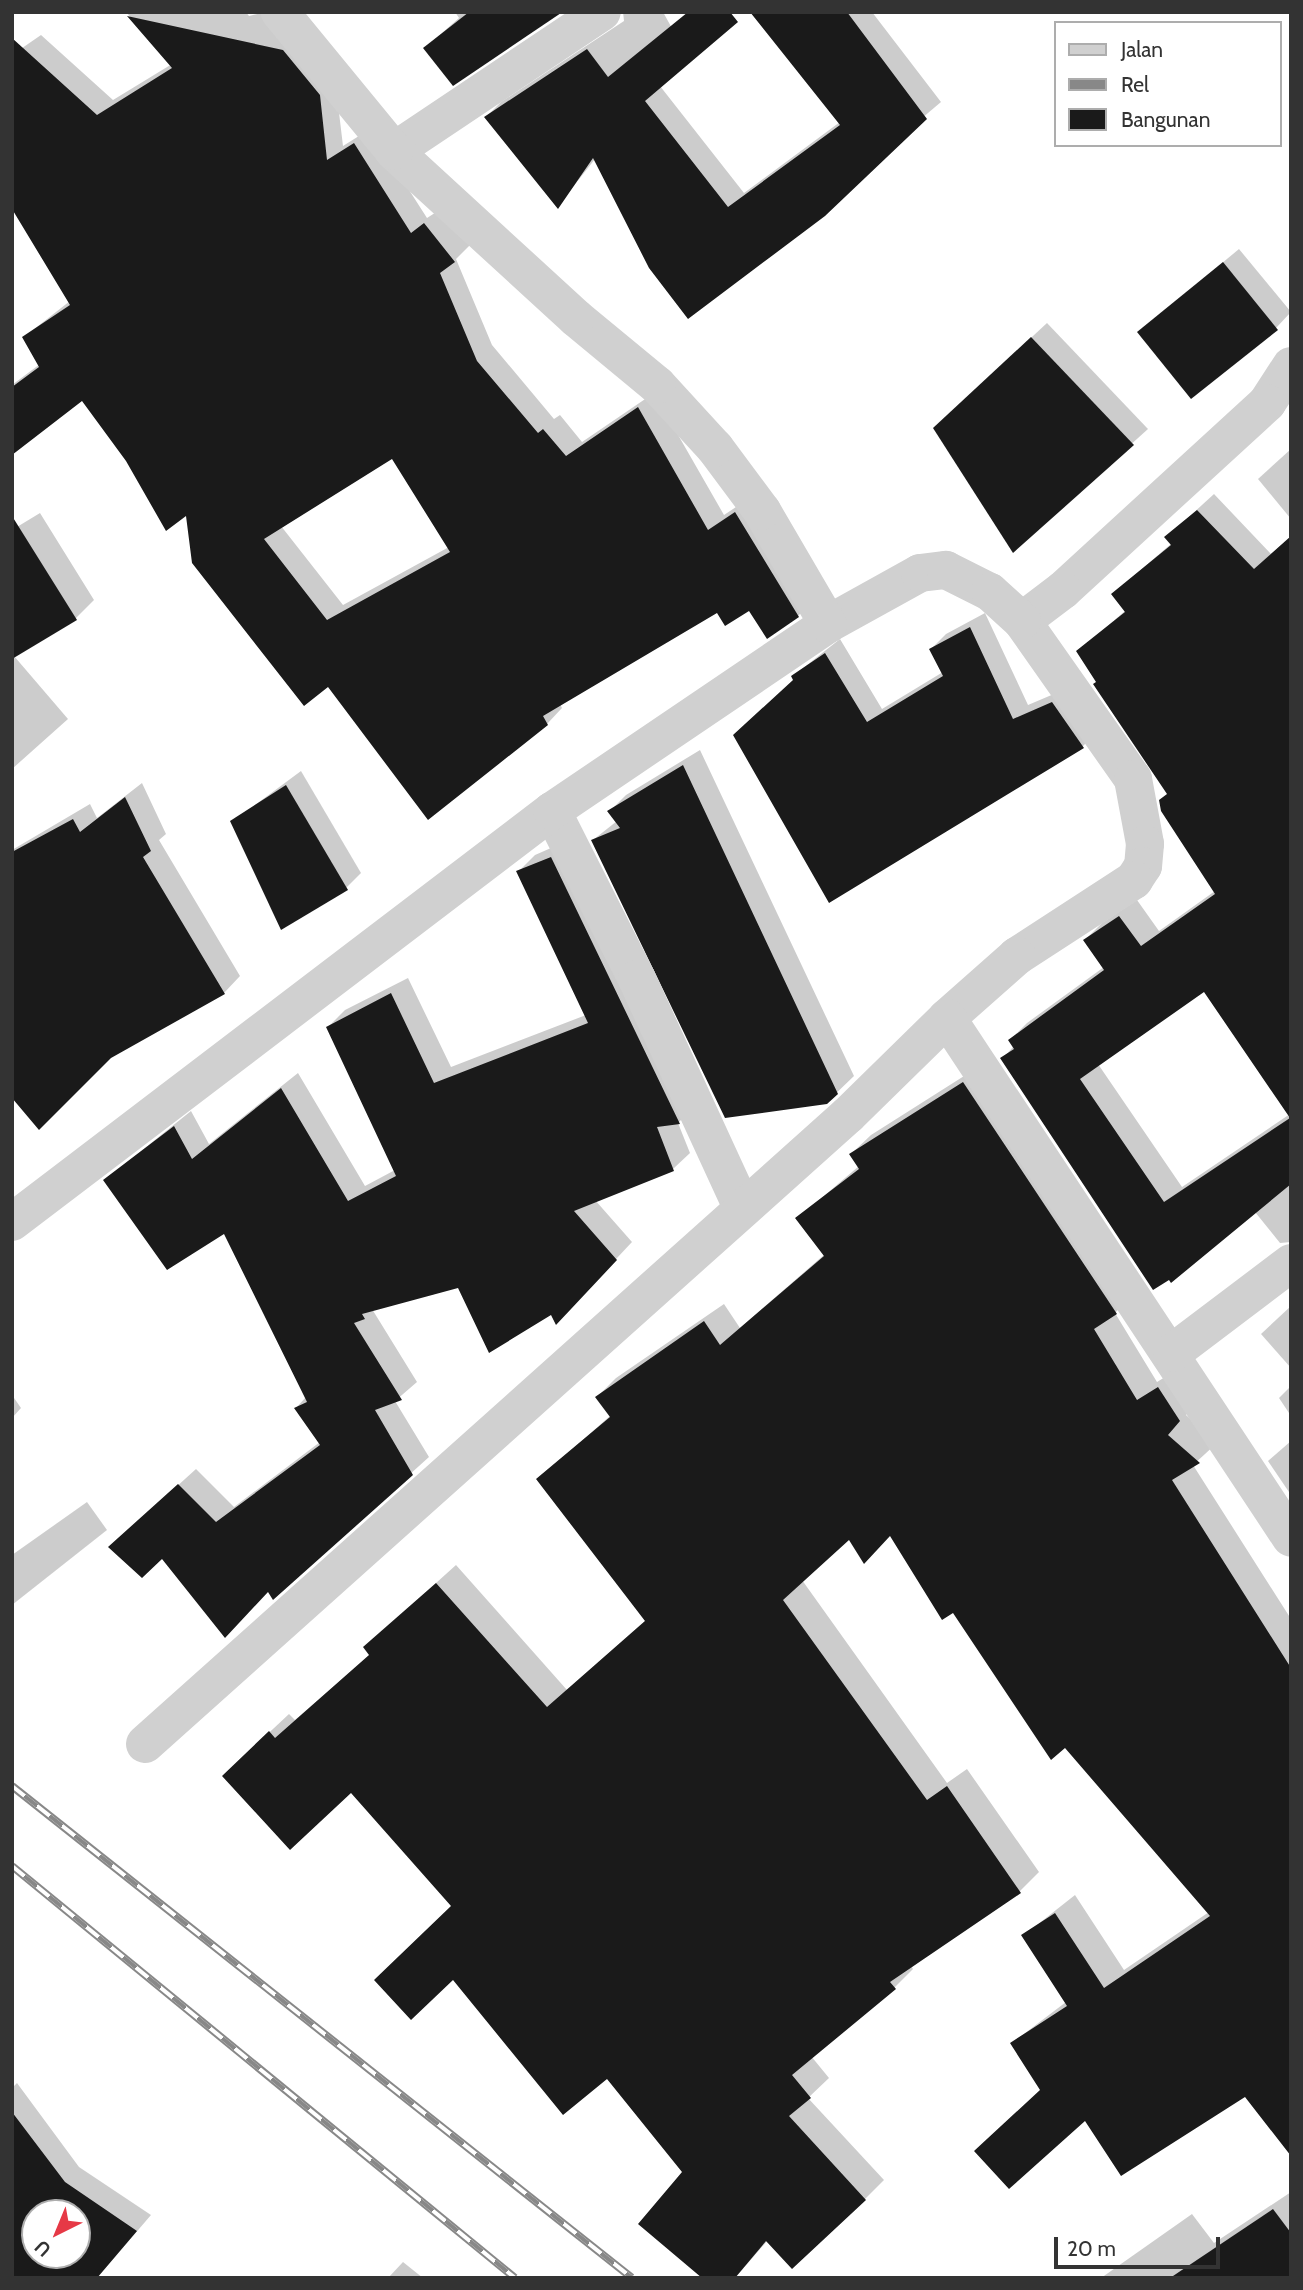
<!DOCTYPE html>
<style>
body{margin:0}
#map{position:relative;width:1303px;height:2290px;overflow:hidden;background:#fff;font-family:Cabin,sans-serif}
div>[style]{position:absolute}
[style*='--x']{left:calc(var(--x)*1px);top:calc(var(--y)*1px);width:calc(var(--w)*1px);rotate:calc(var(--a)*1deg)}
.shadow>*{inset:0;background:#0003}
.building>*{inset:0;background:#1a1a1a}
.street>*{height:38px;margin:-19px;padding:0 19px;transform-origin:19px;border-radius:19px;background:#d0d0d0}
.rail>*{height:8px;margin-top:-4px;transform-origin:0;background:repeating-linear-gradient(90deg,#fff 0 16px,#888 0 32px);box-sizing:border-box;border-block:2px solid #888}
span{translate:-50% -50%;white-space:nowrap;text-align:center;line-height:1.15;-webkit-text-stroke:7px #fff;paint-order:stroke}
.frame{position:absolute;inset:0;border:14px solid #333;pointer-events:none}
.legend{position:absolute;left:1054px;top:21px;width:228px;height:126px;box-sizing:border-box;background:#fff;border:2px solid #adadad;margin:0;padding:9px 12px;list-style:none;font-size:21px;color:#333}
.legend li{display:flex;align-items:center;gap:14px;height:35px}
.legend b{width:35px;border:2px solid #adadad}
.north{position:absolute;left:21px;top:2199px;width:70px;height:70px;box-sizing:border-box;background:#fff;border:2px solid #adadad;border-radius:50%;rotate:223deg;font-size:19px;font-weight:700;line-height:28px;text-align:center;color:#333}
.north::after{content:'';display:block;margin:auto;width:24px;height:32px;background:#e63946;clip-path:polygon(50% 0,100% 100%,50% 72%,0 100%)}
.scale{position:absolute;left:1054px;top:2237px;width:166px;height:32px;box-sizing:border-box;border:4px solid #333;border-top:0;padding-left:9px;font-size:21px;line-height:24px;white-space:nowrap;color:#333;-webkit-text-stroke:5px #fff;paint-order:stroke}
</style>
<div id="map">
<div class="shadow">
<div style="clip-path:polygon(evenodd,126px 12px,246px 12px,249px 16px,266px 12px,335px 79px,343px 146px,370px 129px,427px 218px,441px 209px,470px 245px,456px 259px,492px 345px,554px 419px,560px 415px,582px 442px,654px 393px,724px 515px,751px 497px,813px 600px,798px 616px,749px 608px,717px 611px,560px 704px,562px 708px,547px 724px,329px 684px,188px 513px,83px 399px,12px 453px,12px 385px,40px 364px,24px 337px,70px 301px,12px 55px,41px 35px,113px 100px,172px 64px,126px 12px,393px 457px,449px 547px,343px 605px,281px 526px,393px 457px)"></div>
<div style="clip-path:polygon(455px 12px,559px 12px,425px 48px,459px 18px)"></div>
<div style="clip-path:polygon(623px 12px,663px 12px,689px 59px,660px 86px,744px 193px,840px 122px,761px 12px,872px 12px,941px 102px,688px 316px,595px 159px,558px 206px,486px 117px,501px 102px,624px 21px)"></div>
<div style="clip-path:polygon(1239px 249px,1291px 312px,1276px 328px,1139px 332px)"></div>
<div style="clip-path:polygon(1047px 323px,1148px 429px,1014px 550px,950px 413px)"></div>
<div style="clip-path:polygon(1291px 449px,1291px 519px,1258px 479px)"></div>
<div style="clip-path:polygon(evenodd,1214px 494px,1271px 554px,1291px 537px,1291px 1242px,1280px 1243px,1255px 1212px,1171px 1281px,1002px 1059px,1014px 1046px,1010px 1040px,1027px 1023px,1104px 967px,1085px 940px,1102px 923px,1137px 900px,1159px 931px,1215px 891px,1168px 793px,1079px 651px,1126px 610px,1113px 594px,1172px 543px,1167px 537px,1214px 494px,1204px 990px,1290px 1114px,1182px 1187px,1098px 1064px,1204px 990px)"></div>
<div style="clip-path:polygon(40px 513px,94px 600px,76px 618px,14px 656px,68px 719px,12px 769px,12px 530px)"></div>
<div style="clip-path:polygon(985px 613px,1028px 705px,1068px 688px,1098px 731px,1083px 746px,830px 900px,793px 676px,840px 639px,882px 709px,943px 672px,931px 649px,946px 634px)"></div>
<div style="clip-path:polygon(700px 750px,854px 1076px,827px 1102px,593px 840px,617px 821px,609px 812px,626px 795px)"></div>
<div style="clip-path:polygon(301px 771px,361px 873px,346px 888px,232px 822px)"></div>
<div style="clip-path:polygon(142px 783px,166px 834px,159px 840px,240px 976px,224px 993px,12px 1096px,12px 850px,90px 804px,97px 818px)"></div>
<div style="clip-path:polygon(567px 841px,695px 1106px,678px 1123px,690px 1153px,673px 1169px,595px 1200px,632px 1242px,572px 1306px,552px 1312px,459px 1286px,372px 1309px,417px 1382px,395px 1401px,429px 1457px,274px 1597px,268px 1590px,162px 1556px,110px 1547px,196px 1469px,234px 1507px,320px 1442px,296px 1408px,306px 1397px,225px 1231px,105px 1180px,191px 1111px,209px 1144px,298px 1073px,365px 1186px,395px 1170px,328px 1027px,345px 1010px,408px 978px,451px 1067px,586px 1015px,519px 871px,535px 855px)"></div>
<div style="clip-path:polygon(983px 1064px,1134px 1293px,1115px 1313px,1157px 1382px,1178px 1369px,1198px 1401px,1186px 1415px,1217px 1443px,1193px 1465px,1291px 1619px,1291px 2153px,1246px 2094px,1086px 2118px,1042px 2089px,1012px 2043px,1066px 2002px,1023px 1936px,1075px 1895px,1124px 1970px,1209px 1912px,891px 1534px,849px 1537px,802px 1580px,947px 1783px,967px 1769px,1039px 1872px,1020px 1891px,911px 1966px,913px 1969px,894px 1988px,811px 2056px,829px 2078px,808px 2098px,884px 2180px,865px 2199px,768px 2240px,735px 2278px,684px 2172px,607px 2077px,351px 1791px,243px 1757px,289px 1714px,295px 1720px,371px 1654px,365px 1647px,456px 1565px,567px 1690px,646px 1620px,539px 1479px,611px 1415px,597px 1397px,616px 1378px,724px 1304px,740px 1328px,825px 1254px,797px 1219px,859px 1166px,851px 1154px,871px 1135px)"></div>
<div style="clip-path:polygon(1291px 1306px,1291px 1368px,1261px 1334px)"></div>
<div style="clip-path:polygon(1291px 1386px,1291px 1416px,1279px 1398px)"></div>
<div style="clip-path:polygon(12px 1395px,21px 1408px,12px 1418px)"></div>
<div style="clip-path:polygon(1291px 1441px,1291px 1495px,1268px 1461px)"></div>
<div style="clip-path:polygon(87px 1502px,107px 1530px,12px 1605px,12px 1555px)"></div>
<div style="clip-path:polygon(evenodd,17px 2083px,79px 2167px,151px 2215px,97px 2278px,12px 2278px,12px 2088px,17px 2083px,35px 2213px,77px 2213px,77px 2255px,35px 2255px,35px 2213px)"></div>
<div style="clip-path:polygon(1291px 2192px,1291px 2278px,1101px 2278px,1192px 2214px,1214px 2243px)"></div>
<div style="clip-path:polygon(403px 2262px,423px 2278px,388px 2278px)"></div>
</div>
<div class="building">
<div style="clip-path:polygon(469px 12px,560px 12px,561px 13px,453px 86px,423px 48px)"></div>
<div style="clip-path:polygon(688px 12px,730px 12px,738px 22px,645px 101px,728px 207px,840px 125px,750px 12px,847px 12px,927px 119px,825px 216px,688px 319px,649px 268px,593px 158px,558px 209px,484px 117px,587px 49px,608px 77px)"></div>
<div style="clip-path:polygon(evenodd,127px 16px,283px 50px,320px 95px,327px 160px,354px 143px,411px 233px,424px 223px,455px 262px,440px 273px,477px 361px,538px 433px,543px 429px,566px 456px,638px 407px,708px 530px,735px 512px,799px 617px,767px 639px,749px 611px,725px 626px,717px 613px,543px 716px,548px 725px,428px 820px,328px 687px,304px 706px,192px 563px,186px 516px,166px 531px,126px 461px,82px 401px,12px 455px,12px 387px,39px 367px,22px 337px,70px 305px,12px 209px,12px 38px,97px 115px,172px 68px,127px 16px,392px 459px,450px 552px,327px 620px,264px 539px,392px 459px)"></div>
<div style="clip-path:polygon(1223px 262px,1278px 330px,1191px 399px,1137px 332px)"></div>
<div style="clip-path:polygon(1031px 337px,1134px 445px,1013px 553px,933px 428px)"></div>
<div style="clip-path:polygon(evenodd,1197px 510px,1254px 569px,1291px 536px,1291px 1184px,1171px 1283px,1169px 1280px,1153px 1290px,1000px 1058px,1014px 1049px,1008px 1040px,1104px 970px,1083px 940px,1119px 916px,1141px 946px,1215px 894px,1161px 811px,1159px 800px,1167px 794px,1093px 684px,1096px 682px,1076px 651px,1125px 612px,1111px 594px,1171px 545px,1164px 537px,1197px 510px,1204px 992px,1290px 1118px,1164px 1202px,1080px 1079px,1204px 992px)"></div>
<div style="clip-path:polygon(12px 516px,77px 620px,12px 659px)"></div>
<div style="clip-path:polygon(970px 627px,1013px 719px,1052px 702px,1084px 748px,829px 903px,733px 735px,793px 680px,791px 676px,825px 653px,867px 722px,943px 676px,929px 649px)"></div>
<div style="clip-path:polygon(683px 765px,838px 1094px,827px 1104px,725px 1118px,591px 840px,620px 828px,607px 811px)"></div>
<div style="clip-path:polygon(286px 785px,348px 890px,281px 930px,230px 821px)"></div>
<div style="clip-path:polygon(125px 797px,151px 851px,143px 857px,225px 994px,111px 1058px,39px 1130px,12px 1098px,12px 852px,73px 819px,80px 832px)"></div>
<div style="clip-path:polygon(551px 857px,680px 1124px,657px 1127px,674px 1171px,574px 1211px,617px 1260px,556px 1325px,551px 1315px,489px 1353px,458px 1288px,362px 1314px,365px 1319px,354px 1323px,402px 1400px,375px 1410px,413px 1475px,273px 1600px,268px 1592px,225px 1638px,162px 1559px,142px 1578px,108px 1547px,178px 1484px,216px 1522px,320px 1445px,294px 1408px,307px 1402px,224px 1234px,167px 1270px,103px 1180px,174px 1126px,192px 1159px,281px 1088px,348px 1201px,396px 1176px,326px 1027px,391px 993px,434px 1083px,588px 1023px,516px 871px)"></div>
<div style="clip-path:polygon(963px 1082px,1117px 1314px,1094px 1329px,1137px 1400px,1158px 1387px,1180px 1421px,1168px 1435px,1200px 1463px,1172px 1480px,1291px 1668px,1291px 2156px,1245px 2097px,1121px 2176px,1085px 2121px,1009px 2189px,974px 2151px,1040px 2090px,1010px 2043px,1067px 2006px,1021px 1935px,1055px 1913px,1104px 1988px,1210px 1916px,1065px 1748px,1051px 1760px,953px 1613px,942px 1620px,890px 1536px,864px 1564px,849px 1540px,783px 1600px,927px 1800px,947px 1786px,1021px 1893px,890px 1982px,896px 1989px,792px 2075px,811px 2098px,789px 2116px,866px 2200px,792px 2269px,766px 2241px,735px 2278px,702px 2278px,638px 2224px,682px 2172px,607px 2079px,563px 2115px,453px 1980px,411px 2020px,374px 1980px,451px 1906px,351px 1793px,290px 1850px,222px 1776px,269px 1731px,275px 1738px,369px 1655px,363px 1647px,436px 1583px,547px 1707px,645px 1621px,536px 1479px,610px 1417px,595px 1397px,704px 1321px,720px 1345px,824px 1256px,795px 1218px,859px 1169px,849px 1154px)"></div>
<div style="clip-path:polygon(evenodd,12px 2112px,65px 2182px,137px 2231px,97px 2278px,12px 2278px,12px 2112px,35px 2213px,77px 2213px,77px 2255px,35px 2255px,35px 2213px)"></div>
<div style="clip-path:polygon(1273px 2209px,1291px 2233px,1291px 2278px,1170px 2278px)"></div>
</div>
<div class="street">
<div style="--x:394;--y:151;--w:250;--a:-33.8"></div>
<div style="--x:1291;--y:366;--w:44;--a:123"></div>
<div style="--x:1267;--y:403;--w:277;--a:137.5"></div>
<div style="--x:1063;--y:590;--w:51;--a:142.9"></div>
<div style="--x:1022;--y:621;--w:193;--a:54.9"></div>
<div style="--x:1133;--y:779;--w:66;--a:79.5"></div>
<div style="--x:1145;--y:844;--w:22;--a:95"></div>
<div style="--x:1143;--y:866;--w:17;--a:123"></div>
<div style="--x:1134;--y:880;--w:140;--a:147"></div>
<div style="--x:1017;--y:956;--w:94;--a:138.5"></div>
<div style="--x:947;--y:1018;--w:623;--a:56.51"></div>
<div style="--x:828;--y:624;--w:105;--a:-29"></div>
<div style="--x:920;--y:573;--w:26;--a:-7"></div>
<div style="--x:946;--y:570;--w:49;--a:26.6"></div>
<div style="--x:990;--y:592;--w:43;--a:42.2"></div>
<div style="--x:552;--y:811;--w:188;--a:63.2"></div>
<div style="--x:637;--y:979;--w:251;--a:65.3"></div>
<div style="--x:12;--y:1222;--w:679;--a:-37.28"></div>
<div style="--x:552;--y:811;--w:333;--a:-34.1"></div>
<div style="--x:828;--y:624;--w:131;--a:-120.3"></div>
<div style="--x:762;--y:511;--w:79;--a:-126.7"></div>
<div style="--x:715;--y:448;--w:86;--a:-132.6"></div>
<div style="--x:657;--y:385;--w:105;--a:-140.4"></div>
<div style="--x:576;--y:318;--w:247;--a:-137.5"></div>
<div style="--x:394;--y:151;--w:180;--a:-129.4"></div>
<div style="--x:1172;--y:1353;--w:149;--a:-37.1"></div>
<div style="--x:145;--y:1744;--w:943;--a:-41.82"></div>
<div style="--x:848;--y:1115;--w:139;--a:-44.4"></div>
</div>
<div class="rail">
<div style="--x:12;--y:1786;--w:791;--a:38.43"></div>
<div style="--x:12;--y:1866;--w:650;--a:39.32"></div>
</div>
<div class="frame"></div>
<ul class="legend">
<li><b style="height:9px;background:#d0d0d0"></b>Jalan</li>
<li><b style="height:9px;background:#888"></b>Rel</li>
<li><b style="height:19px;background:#1a1a1a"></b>Bangunan</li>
</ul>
<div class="north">U</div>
<div class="scale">20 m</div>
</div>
